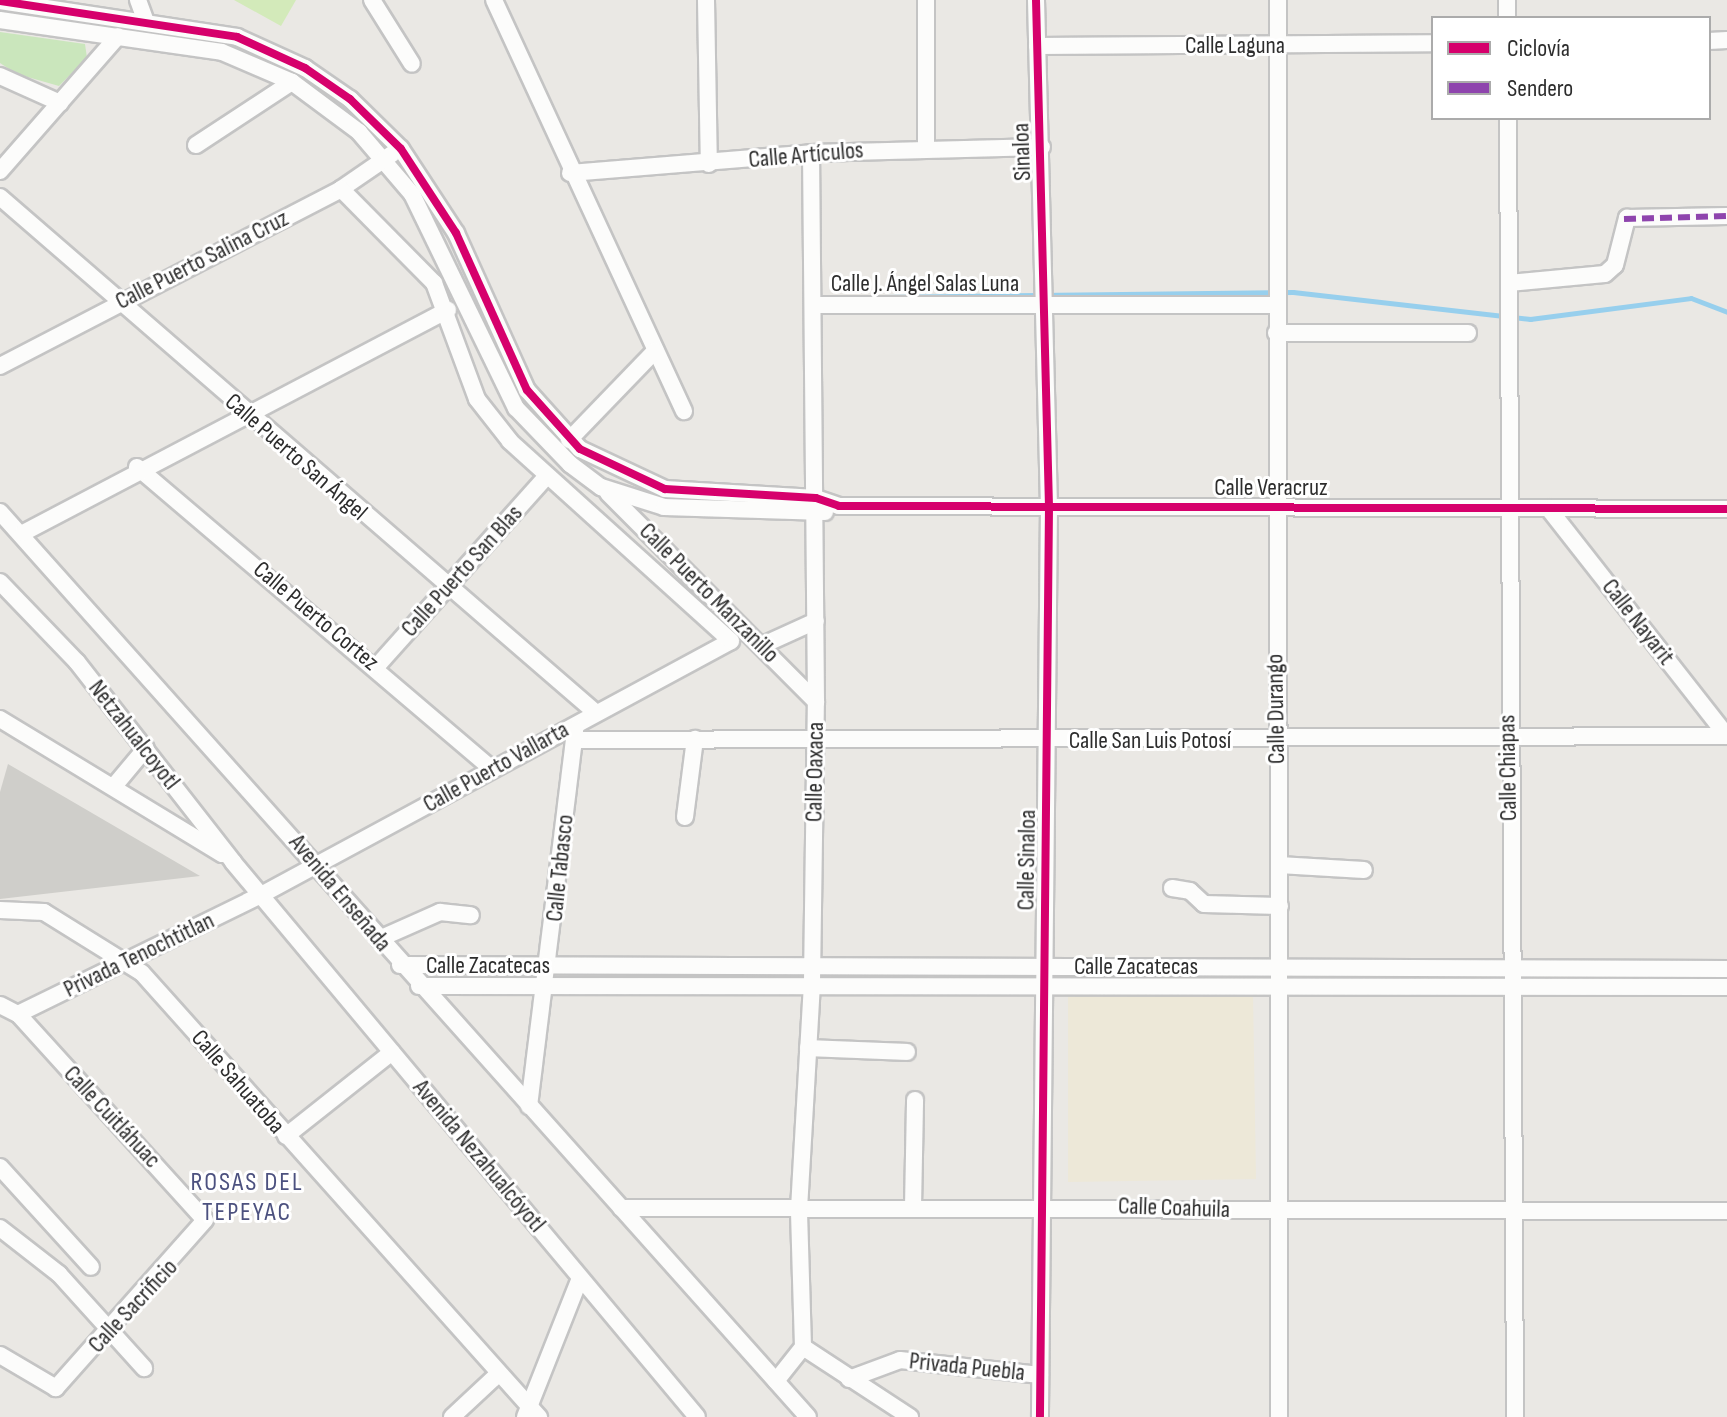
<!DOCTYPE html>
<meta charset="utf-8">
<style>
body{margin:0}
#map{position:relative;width:1727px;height:1417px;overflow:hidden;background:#eae8e4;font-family:"Sofia Sans Condensed",sans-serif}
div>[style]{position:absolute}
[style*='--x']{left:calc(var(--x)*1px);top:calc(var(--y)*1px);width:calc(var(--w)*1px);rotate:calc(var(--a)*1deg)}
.education>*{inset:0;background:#ede8d8}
.green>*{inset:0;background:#cae6bc}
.pitch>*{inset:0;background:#d3eaba}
.stream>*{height:5px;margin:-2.5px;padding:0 2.5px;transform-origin:2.5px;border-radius:2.5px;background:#97cfed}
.building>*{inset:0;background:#cfceca}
.roads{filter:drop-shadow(2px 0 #c4c4c4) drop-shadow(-2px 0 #c4c4c4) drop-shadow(0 2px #c4c4c4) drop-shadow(0 -2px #c4c4c4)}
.minor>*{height:16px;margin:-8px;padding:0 8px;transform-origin:8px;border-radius:8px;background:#fcfcfb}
.quiet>*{height:6px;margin-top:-3px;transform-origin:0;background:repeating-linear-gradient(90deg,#8e44ad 0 12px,transparent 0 18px)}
.cycleway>*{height:8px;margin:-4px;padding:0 4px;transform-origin:4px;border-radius:4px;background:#d6006c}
span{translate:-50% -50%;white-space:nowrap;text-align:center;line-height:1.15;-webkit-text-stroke:6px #fff;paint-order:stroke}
.street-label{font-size:24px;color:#2d2d2d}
.neighbourhood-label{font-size:26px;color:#4c517f;letter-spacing:2px}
.legend{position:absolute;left:1431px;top:16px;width:280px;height:104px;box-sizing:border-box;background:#fff;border:2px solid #ababab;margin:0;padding:10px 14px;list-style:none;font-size:24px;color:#2d2d2d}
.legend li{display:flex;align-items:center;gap:16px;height:40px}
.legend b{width:40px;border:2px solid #ababab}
</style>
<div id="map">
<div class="education">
<div style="clip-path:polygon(1253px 994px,1256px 1179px,1068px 1182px,1068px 995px)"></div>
</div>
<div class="green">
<div style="clip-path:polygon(0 32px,85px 44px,87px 58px,59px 86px,17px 74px,0 63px)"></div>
</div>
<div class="pitch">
<div style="clip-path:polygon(234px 0,296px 0,281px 26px)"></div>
</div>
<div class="stream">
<div style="--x:882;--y:297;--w:411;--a:-0.7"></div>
<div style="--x:1293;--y:292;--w:239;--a:6.5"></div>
<div style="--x:1530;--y:319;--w:162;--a:-7.4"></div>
<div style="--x:1691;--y:298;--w:39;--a:21"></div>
</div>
<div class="building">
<div style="clip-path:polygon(8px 764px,200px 876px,0 899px,0 792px)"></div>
</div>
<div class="roads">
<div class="minor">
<div style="--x:138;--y:0;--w:20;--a:70"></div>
<div style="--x:372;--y:0;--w:75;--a:58"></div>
<div style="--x:494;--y:0;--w:453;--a:65.2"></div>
<div style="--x:706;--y:0;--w:164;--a:89"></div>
<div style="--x:1036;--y:0;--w:507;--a:88.53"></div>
<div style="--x:1049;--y:507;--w:910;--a:90.57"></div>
<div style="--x:1278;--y:0;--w:1417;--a:89.96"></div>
<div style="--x:1507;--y:0;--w:18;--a:90"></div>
<div style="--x:0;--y:1;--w:240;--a:8.6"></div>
<div style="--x:237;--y:37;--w:75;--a:24.5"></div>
<div style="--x:305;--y:68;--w:55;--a:34.6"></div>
<div style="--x:350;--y:99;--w:71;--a:44.4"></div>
<div style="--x:401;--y:149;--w:100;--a:56.8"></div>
<div style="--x:456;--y:233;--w:172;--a:65.7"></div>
<div style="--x:527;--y:390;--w:79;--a:48.1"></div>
<div style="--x:580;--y:449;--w:94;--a:25.2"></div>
<div style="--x:665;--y:489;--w:151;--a:3.4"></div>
<div style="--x:816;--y:498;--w:24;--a:19"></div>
<div style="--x:839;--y:506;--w:888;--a:0.19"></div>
<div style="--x:0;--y:20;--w:224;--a:8.2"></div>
<div style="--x:222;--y:52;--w:76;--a:23.2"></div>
<div style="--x:292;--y:82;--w:84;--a:36.7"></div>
<div style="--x:359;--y:132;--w:82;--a:49.5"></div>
<div style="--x:412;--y:194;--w:238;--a:64.1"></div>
<div style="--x:516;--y:408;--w:78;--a:46"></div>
<div style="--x:570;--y:464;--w:39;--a:37"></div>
<div style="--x:601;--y:487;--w:66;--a:17.6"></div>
<div style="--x:664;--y:507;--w:161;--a:1.8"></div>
<div style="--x:1709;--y:41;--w:18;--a:-3"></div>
<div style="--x:1037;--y:46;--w:396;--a:-0.4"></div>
<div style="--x:0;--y:76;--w:66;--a:24.2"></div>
<div style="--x:1508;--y:118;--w:1299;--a:89.69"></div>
<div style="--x:196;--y:145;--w:115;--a:-33.3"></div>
<div style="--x:926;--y:147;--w:147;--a:-90"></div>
<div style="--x:0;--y:171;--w:179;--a:-48.8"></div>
<div style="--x:570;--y:173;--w:242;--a:-4.7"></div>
<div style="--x:811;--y:153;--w:231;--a:-1.5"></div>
<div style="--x:0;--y:197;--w:787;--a:40.88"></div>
<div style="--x:1509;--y:283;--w:96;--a:-5.4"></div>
<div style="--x:1605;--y:274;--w:13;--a:-42"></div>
<div style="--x:1615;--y:265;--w:49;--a:-75.7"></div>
<div style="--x:1627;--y:218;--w:100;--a:-1.1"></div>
<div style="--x:814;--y:305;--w:462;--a:0"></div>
<div style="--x:1276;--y:333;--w:192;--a:0"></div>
<div style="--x:0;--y:366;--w:384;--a:-27.4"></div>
<div style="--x:341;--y:189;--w:62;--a:-34.5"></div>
<div style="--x:569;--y:440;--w:124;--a:-46"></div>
<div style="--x:137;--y:467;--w:466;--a:40.4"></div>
<div style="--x:608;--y:493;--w:295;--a:45.1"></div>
<div style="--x:1549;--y:509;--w:288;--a:51.9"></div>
<div style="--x:0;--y:512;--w:1213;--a:48.24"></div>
<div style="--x:23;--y:533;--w:480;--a:-27.7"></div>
<div style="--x:0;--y:582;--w:111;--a:46.1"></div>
<div style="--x:77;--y:662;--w:254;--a:52"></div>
<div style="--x:233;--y:862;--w:723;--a:50.1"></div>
<div style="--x:763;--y:645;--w:58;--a:-24.4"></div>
<div style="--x:377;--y:666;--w:255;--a:-48.2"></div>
<div style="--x:0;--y:719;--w:260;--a:31.3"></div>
<div style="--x:574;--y:740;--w:1153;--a:-0.2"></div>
<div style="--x:115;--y:785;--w:48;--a:-50"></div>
<div style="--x:685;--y:817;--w:79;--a:-82.7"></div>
<div style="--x:1279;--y:865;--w:85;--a:3.4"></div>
<div style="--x:1172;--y:888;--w:18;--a:9"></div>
<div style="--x:1190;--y:891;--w:19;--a:43"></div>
<div style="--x:1204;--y:904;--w:76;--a:1.5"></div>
<div style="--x:0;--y:910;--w:44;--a:2.6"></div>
<div style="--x:44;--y:912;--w:115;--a:31.9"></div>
<div style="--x:142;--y:973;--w:596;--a:48.2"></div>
<div style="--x:379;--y:939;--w:67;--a:-23.9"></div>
<div style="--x:440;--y:912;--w:31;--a:6"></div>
<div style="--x:400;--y:965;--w:1327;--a:0.17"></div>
<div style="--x:419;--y:986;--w:1308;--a:0.04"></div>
<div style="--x:0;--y:1005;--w:20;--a:27"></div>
<div style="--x:18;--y:1014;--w:278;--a:47.8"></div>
<div style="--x:205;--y:1220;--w:225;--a:131.6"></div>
<div style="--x:56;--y:1388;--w:65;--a:-149.5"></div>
<div style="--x:18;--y:1014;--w:271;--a:-26.1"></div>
<div style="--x:261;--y:895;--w:534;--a:-28.39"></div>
<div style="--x:731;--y:641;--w:298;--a:-137.9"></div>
<div style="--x:510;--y:441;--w:53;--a:-128.2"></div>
<div style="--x:477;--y:399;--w:124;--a:-110.3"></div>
<div style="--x:434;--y:283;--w:132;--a:-134.7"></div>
<div style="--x:808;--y:1048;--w:99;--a:2.3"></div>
<div style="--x:529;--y:1106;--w:380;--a:-83"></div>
<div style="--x:286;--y:1136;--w:135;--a:-38.4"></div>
<div style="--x:0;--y:1167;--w:135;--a:47.7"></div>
<div style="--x:913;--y:1207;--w:107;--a:-88.9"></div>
<div style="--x:621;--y:1208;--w:1106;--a:0.16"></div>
<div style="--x:0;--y:1228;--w:75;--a:37.9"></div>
<div style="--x:59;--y:1274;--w:127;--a:47.9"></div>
<div style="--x:803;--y:1347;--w:128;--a:33.2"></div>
<div style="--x:849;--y:1379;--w:54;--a:-20.4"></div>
<div style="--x:900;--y:1360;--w:141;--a:6.1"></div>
<div style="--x:776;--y:1381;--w:43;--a:-51.5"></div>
<div style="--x:803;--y:1347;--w:138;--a:-91.7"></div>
<div style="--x:799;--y:1209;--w:228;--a:-86.7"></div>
<div style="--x:812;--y:981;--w:279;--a:-89.2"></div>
<div style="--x:816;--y:702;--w:549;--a:-90.52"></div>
<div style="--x:452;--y:1417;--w:60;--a:-43"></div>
<div style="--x:525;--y:1417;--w:149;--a:-68.4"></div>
</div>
</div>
<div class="quiet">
<div style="--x:1624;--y:219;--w:103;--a:-1.7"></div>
</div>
<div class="cycleway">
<div style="--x:1036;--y:0;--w:507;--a:88.53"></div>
<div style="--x:1049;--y:507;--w:910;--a:90.57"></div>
<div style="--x:0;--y:1;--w:240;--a:8.6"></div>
<div style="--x:237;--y:37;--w:75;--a:24.5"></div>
<div style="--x:305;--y:68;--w:55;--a:34.6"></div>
<div style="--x:350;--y:99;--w:71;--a:44.4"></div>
<div style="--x:401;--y:149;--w:100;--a:56.8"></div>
<div style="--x:456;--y:233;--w:172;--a:65.7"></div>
<div style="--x:527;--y:390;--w:79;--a:48.1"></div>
<div style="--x:580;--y:449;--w:94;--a:25.2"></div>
<div style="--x:665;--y:489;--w:151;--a:3.4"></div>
<div style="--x:816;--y:498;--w:24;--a:19"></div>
<div style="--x:839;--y:506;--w:888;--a:0.19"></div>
</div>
<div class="street-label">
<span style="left:1235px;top:46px">Calle Laguna</span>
<span style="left:1022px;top:152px;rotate:-92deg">Sinaloa</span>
<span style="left:806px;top:155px;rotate:-5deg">Calle Artículos</span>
<span style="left:202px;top:260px;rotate:-27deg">Calle Puerto Salina Cruz</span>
<span style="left:925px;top:284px">Calle J. Ángel Salas Luna</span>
<span style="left:296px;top:457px;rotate:41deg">Calle Puerto San Ángel</span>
<span style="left:1271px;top:488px">Calle Veracruz</span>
<span style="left:462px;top:571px;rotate:-48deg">Calle Puerto San Blas</span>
<span style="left:709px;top:593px;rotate:45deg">Calle Puerto Manzanillo</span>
<span style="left:316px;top:616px;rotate:40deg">Calle Puerto Cortez</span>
<span style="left:1638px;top:622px;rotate:52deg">Calle Nayarit</span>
<span style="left:1276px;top:709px;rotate:-91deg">Calle Durango</span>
<span style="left:134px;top:735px;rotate:52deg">Netzahualcoyotl</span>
<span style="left:1150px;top:741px">Calle San Luis Potosí</span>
<span style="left:496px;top:767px;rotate:-29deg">Calle Puerto Vallarta</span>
<span style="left:1508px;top:768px;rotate:-91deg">Calle Chiapas</span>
<span style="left:815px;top:772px;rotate:-89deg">Calle Oaxaca</span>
<span style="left:1027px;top:860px;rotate:-89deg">Calle Sinaloa</span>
<span style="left:560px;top:868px;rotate:-84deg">Calle Tabasco</span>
<span style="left:340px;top:893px;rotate:50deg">Avenida Enseñada</span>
<span style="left:139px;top:955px;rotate:-26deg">Privada Tenochtitlan</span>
<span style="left:488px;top:966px">Calle Zacatecas</span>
<span style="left:1136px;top:967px">Calle Zacatecas</span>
<span style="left:238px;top:1082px;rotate:49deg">Calle Sahuatoba</span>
<span style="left:112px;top:1117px;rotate:47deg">Calle Cuitláhuac</span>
<span style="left:479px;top:1156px;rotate:50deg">Avenida Nezahualcóyotl</span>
<span style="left:1174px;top:1208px;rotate:2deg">Calle Coahuila</span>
<span style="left:133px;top:1306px;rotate:-47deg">Calle Sacrificio</span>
<span style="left:967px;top:1367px;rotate:6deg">Privada Puebla</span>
</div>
<div class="neighbourhood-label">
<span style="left:247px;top:1198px">ROSAS DEL<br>TEPEYAC</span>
</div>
<ul class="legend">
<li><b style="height:10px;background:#d6006c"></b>Ciclovía</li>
<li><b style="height:10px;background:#8e44ad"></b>Sendero</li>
</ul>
</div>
